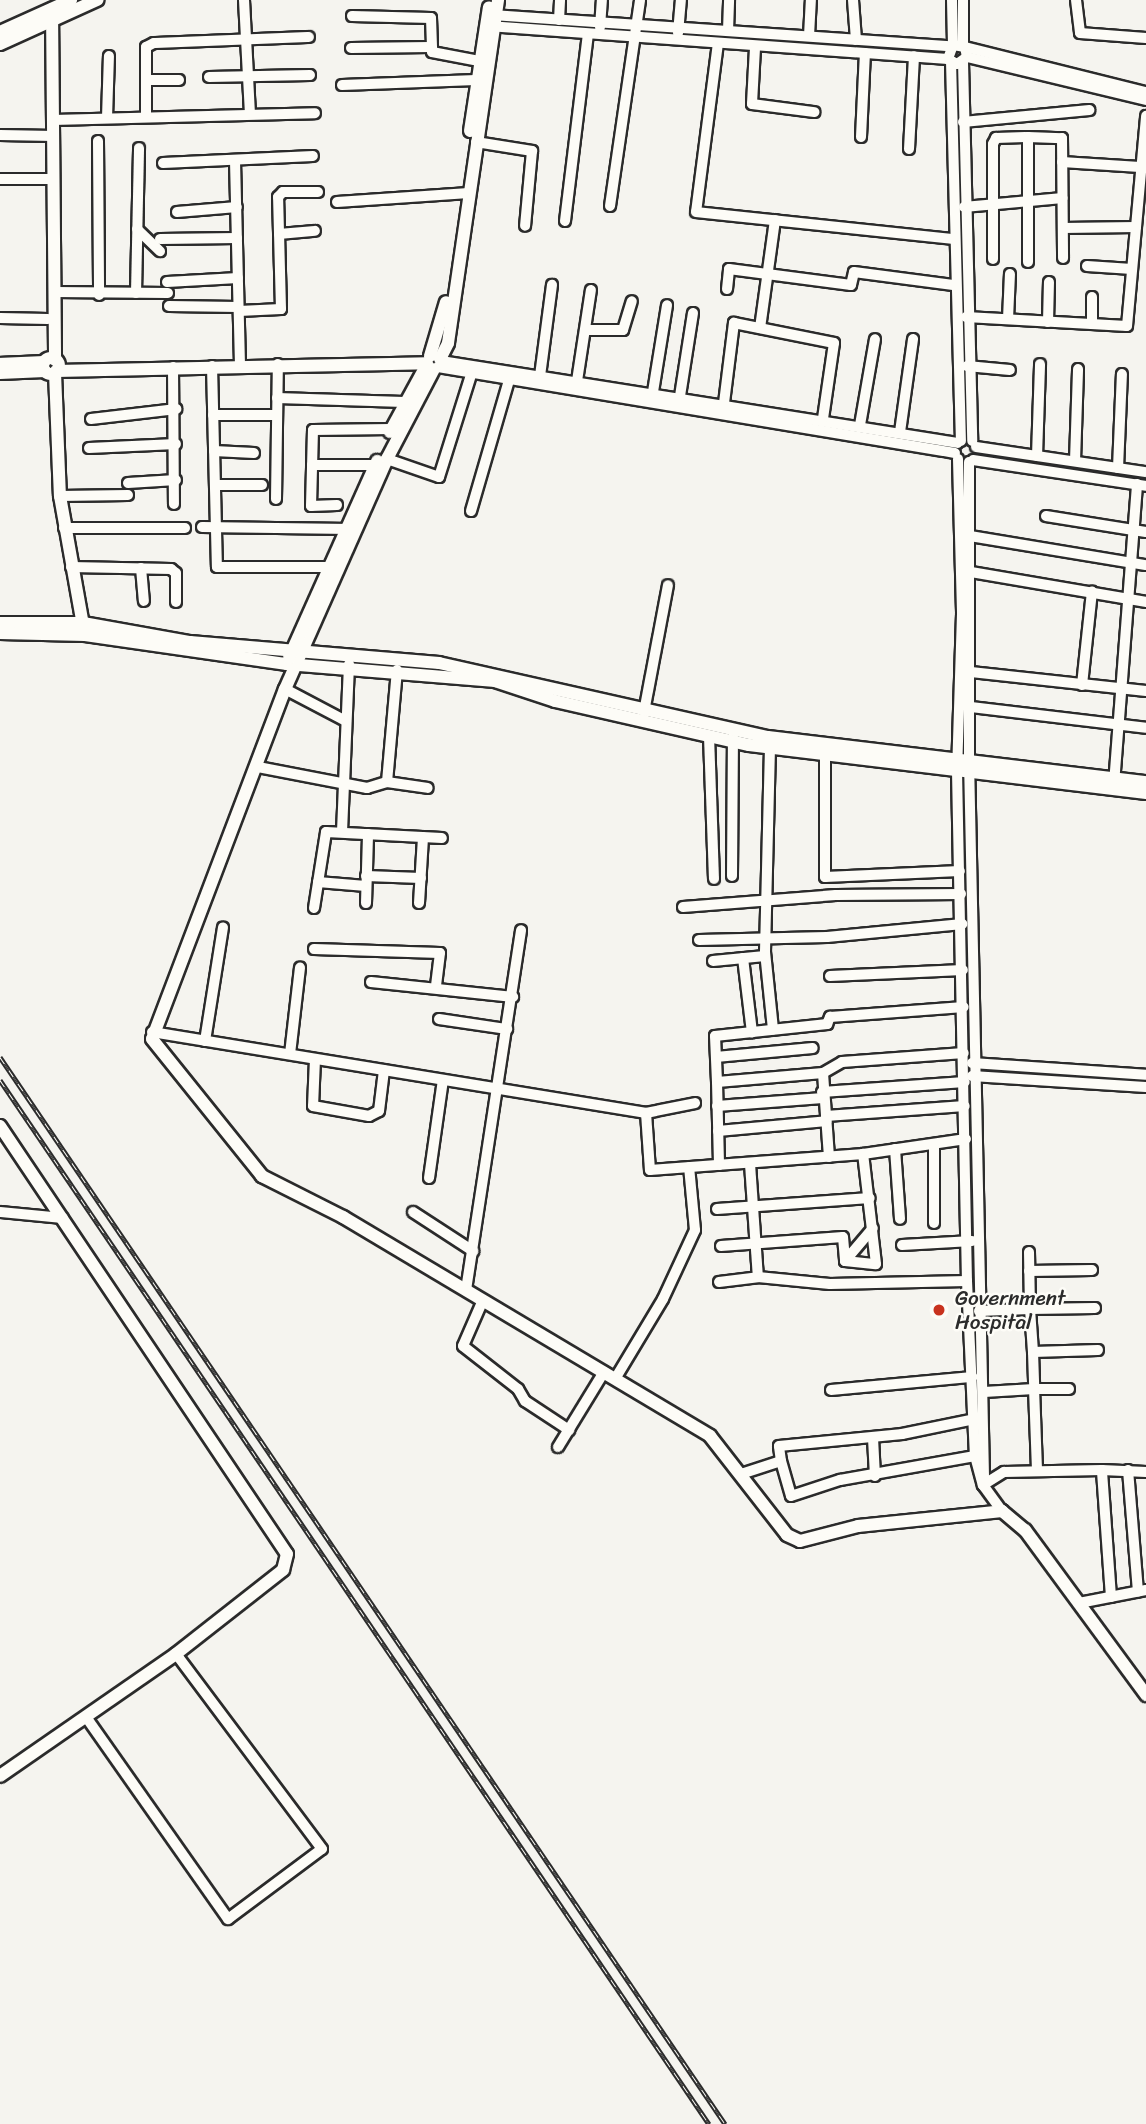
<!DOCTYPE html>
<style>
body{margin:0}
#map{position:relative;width:1146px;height:2124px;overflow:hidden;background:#f5f4ef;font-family:Sriracha,sans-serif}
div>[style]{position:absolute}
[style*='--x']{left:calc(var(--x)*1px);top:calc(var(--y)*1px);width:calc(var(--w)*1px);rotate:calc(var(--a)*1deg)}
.roads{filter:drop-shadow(2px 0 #2b2b2b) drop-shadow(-2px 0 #2b2b2b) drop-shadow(0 2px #2b2b2b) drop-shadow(0 -2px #2b2b2b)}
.minor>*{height:10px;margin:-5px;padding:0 5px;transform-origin:5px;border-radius:5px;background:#fdfcf7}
.tertiary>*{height:12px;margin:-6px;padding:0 6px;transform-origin:6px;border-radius:6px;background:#fdfcf7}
.tertiary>.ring{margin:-6px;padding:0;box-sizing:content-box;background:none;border:12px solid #fdfcf7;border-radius:50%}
.rail>*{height:5px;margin-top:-2.5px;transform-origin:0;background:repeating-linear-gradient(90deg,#fdfcf7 0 8px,#2b2b2b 0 16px);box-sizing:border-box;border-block:2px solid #2b2b2b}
.dots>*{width:19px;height:19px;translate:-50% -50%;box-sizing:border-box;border:4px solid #fdfcf7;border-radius:50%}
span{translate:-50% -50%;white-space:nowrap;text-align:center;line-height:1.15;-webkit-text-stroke:5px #fdfcf7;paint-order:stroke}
.poi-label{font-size:21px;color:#2b2b2b}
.left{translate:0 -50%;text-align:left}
</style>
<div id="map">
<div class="roads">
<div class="minor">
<div style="--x:244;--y:0;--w:113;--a:87"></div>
<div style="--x:853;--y:0;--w:40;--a:85.7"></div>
<div style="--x:952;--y:0;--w:45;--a:88.7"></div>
<div style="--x:1076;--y:0;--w:33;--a:83"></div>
<div style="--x:1080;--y:33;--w:66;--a:4.3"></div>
<div style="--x:492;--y:15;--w:459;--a:3.9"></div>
<div style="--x:352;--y:16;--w:79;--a:1.5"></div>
<div style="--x:431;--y:18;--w:34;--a:88"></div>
<div style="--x:432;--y:52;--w:48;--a:10.8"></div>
<div style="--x:559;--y:20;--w:20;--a:-87"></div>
<div style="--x:488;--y:26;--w:461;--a:4.1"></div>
<div style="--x:948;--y:59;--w:10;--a:29"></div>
<div style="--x:957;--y:64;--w:12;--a:-35"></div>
<div style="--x:967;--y:57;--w:10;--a:-101"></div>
<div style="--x:965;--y:47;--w:12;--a:-171"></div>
<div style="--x:953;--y:45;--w:15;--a:110"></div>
<div style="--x:600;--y:27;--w:27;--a:-86"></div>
<div style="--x:728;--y:31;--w:31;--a:-88"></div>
<div style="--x:678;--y:33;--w:33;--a:-85"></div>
<div style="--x:809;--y:36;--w:36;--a:-87"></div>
<div style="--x:718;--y:43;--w:170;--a:97.4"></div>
<div style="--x:696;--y:212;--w:257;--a:6"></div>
<div style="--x:963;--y:45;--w:45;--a:-90"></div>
<div style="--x:965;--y:47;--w:187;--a:14"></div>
<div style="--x:351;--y:48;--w:79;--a:-0.7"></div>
<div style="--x:755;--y:48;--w:56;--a:93.1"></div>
<div style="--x:752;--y:104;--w:63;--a:7.4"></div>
<div style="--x:967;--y:57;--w:184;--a:13.5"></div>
<div style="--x:951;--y:61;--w:380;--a:88.5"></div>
<div style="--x:963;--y:62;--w:379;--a:88.6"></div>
<div style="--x:209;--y:77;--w:101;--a:-1.1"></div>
<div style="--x:146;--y:80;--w:33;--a:0"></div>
<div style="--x:342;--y:85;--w:134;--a:-2.1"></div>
<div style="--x:146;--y:117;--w:70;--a:-90"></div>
<div style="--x:146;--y:47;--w:9;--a:-27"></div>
<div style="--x:154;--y:43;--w:155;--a:-2.2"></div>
<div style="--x:107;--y:118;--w:62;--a:-88.2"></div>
<div style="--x:53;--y:120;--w:262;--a:-1.5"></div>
<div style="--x:963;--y:122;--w:127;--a:-5.4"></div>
<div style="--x:0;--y:135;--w:54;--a:1.1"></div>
<div style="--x:861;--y:137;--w:84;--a:-87.3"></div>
<div style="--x:98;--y:141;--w:154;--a:89.6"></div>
<div style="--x:476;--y:142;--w:57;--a:9.1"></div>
<div style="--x:532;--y:151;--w:75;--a:95.3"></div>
<div style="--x:909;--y:149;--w:93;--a:-86.9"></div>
<div style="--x:235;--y:161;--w:204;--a:88.6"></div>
<div style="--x:1062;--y:162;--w:78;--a:3.7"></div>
<div style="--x:163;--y:163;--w:150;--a:-2.7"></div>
<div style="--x:0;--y:179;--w:48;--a:0"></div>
<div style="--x:337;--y:202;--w:132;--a:-3.9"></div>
<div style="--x:610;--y:206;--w:208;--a:-81.7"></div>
<div style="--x:964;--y:207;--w:99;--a:-5.2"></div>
<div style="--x:177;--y:212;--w:60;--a:-4.8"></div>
<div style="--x:565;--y:221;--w:188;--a:-83"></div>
<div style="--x:1063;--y:228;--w:73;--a:-0.8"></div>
<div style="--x:137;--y:229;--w:32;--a:44"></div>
<div style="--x:279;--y:234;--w:36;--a:-5"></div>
<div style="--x:160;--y:239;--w:77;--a:-0.7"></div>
<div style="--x:993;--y:259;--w:115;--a:-90"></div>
<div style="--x:993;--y:144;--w:7;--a:-63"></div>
<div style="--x:996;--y:138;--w:29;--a:-2"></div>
<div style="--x:1028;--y:262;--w:125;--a:-90"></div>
<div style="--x:1028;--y:137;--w:34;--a:2"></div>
<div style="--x:1062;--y:138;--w:120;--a:89.5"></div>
<div style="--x:1087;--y:266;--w:45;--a:3.8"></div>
<div style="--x:167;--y:282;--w:71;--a:-3.2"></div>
<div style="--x:727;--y:289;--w:20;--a:-84"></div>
<div style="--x:729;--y:269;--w:123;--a:7.5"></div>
<div style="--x:851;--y:285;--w:13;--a:-77"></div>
<div style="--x:854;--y:272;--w:100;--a:7.5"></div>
<div style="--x:55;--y:292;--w:113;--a:0.5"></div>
<div style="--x:136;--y:293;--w:145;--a:-88.8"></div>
<div style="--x:169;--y:306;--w:69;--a:0.8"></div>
<div style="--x:239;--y:311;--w:42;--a:-2.7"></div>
<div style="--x:281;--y:309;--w:112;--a:-91.5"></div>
<div style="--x:278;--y:197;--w:7;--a:-45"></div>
<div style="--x:283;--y:192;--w:35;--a:0"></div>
<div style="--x:966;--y:317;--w:161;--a:3.2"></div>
<div style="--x:1127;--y:326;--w:211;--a:-84.8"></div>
<div style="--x:0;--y:318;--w:48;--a:1.2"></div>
<div style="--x:1008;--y:319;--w:45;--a:-87.5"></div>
<div style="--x:1048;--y:322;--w:40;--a:-88.6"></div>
<div style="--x:1092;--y:324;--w:27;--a:-90"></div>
<div style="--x:760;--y:328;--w:109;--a:-82.1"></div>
<div style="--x:586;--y:330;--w:37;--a:0"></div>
<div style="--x:623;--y:330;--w:30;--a:-73"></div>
<div style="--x:441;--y:361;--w:523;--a:9.01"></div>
<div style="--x:212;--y:366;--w:201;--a:88.6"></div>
<div style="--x:217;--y:567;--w:111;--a:0"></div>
<div style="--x:967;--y:366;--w:43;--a:5.3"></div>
<div style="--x:173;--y:367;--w:137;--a:89.6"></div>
<div style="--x:438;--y:367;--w:524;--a:9.44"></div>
<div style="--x:540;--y:376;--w:92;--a:-82.5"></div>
<div style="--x:577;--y:381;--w:92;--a:-81.3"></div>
<div style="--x:680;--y:396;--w:84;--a:-81.1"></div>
<div style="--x:277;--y:398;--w:127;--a:1.8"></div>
<div style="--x:652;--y:398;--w:94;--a:-80.8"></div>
<div style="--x:724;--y:403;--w:81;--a:-82.9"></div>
<div style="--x:734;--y:323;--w:102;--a:11.3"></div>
<div style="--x:834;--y:343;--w:76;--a:98.3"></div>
<div style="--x:213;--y:415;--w:64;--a:0"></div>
<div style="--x:91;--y:419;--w:86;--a:-6.7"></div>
<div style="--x:860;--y:425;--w:87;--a:-80.1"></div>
<div style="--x:900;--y:432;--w:94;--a:-82"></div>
<div style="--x:976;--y:447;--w:172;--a:8.4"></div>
<div style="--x:89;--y:448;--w:87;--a:-2.6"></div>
<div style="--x:214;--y:451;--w:40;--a:2.9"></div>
<div style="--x:1037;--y:456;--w:92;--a:-88.1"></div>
<div style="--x:387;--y:459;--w:55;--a:19.1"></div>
<div style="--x:439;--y:477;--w:107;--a:-72.6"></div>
<div style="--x:958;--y:459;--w:155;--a:88.5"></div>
<div style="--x:962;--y:614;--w:157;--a:91.8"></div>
<div style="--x:957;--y:771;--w:510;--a:88.88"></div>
<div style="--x:967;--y:1281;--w:175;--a:87.4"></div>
<div style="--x:975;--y:1456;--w:30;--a:75"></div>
<div style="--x:983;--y:1485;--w:32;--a:54"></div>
<div style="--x:973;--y:460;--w:175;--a:8.5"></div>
<div style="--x:1075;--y:461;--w:92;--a:-88.1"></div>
<div style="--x:969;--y:462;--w:298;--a:90"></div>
<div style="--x:969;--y:760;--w:718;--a:88.8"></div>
<div style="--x:312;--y:465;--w:64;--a:0"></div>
<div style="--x:1118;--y:468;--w:94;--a:-87.6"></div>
<div style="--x:128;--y:483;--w:48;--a:-3.6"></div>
<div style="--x:215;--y:485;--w:47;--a:0"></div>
<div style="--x:60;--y:496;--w:68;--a:-0.8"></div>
<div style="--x:276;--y:499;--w:135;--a:-89.2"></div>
<div style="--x:337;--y:505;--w:26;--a:178"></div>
<div style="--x:311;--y:506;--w:76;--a:-88.5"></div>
<div style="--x:313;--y:430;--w:78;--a:-0.7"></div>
<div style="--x:471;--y:511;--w:136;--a:-73.8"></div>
<div style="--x:1046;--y:516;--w:101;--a:9.1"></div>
<div style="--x:202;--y:527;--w:148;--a:0.8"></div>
<div style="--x:64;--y:528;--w:121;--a:0"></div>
<div style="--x:970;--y:536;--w:178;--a:9.4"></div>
<div style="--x:71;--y:567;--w:100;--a:1.1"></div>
<div style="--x:171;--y:569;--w:6;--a:39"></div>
<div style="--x:176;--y:573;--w:29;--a:90"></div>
<div style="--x:141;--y:568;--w:33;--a:85"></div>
<div style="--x:971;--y:572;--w:178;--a:9.7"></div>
<div style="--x:397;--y:670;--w:112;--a:95.1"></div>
<div style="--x:387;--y:782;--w:41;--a:8.3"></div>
<div style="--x:971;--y:672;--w:176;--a:6.2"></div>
<div style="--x:1082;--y:685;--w:94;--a:-83.9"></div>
<div style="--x:285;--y:689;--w:69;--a:27.7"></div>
<div style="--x:971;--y:707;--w:176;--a:6.8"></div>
<div style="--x:644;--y:712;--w:129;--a:-79.3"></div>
<div style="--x:709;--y:736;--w:143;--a:88"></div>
<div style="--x:770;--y:747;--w:205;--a:91.4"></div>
<div style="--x:765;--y:952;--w:78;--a:84.1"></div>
<div style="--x:825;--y:754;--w:123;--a:90"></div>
<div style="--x:825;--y:877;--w:135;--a:-2.5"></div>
<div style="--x:258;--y:767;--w:111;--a:10.9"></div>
<div style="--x:367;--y:788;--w:21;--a:-17"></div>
<div style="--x:1114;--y:784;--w:301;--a:-85.6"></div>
<div style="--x:342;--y:832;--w:168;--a:-87.6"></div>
<div style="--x:366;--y:876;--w:55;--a:2.1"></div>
<div style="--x:732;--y:876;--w:139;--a:-89.6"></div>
<div style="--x:318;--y:882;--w:48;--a:4.8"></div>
<div style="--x:366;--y:903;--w:69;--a:-88.3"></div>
<div style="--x:419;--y:903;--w:66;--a:-86.5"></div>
<div style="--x:683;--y:907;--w:153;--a:-4.5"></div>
<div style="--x:836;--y:895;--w:125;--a:-0.5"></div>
<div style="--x:314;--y:908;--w:77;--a:-81"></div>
<div style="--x:326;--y:832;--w:116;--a:3"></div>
<div style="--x:699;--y:940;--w:128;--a:-1.3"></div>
<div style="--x:827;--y:937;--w:136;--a:-5.5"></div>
<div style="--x:314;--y:949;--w:126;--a:1.8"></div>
<div style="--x:440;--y:953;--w:35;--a:97"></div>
<div style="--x:743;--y:958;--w:75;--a:83.1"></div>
<div style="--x:713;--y:961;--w:52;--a:-5.5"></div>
<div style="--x:830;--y:976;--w:133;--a:-2.6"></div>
<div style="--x:371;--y:982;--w:143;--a:6"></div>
<div style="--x:439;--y:1019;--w:69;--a:8.4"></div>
<div style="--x:152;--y:1032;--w:501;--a:9.31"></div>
<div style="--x:646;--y:1113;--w:50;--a:-11.5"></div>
<div style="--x:205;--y:1041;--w:115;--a:-81"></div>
<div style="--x:290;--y:1054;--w:87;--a:-83.4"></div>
<div style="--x:716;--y:1057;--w:97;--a:-5.3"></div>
<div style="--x:315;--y:1059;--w:47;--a:92.4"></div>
<div style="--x:313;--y:1106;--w:57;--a:10.1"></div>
<div style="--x:369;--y:1116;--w:11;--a:-27"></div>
<div style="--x:379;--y:1111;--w:41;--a:-83"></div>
<div style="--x:972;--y:1063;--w:174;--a:3.9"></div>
<div style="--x:823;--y:1073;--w:22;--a:-30"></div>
<div style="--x:842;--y:1062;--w:122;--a:-4.2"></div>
<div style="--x:972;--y:1076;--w:174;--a:3.6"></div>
<div style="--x:717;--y:1082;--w:83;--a:88.6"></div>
<div style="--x:822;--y:1092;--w:143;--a:-4"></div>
<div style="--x:717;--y:1106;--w:106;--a:-4.3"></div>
<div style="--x:646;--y:1113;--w:57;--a:86"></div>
<div style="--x:650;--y:1170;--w:214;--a:-4.3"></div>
<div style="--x:863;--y:1154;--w:104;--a:-8.3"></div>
<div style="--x:826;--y:1116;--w:139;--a:-4.1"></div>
<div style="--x:718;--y:1131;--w:109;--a:-5.2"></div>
<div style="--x:934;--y:1144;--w:79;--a:90"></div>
<div style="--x:895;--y:1149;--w:70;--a:85.9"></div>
<div style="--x:829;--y:1157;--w:84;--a:-94.1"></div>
<div style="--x:823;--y:1073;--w:106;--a:175.1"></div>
<div style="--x:717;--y:1082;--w:46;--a:-92.5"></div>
<div style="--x:715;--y:1036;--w:113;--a:-6.1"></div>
<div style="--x:827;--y:1024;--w:8;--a:-67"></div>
<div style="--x:830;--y:1017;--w:134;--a:-4.3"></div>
<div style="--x:750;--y:1164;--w:113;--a:86"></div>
<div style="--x:429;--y:1178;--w:99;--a:-81.9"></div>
<div style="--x:717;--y:1209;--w:153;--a:-4.1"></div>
<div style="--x:0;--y:1212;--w:63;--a:5.4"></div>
<div style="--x:413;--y:1212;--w:72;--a:33"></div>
<div style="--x:902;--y:1245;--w:70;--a:-3.3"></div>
<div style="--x:721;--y:1246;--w:122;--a:-4.2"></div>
<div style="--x:843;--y:1237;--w:24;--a:85"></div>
<div style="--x:845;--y:1261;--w:31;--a:6"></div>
<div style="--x:876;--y:1264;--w:111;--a:-96.7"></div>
<div style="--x:1029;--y:1252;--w:57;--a:89"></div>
<div style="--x:1030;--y:1309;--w:65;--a:-0.9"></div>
<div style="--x:845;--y:1261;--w:43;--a:-49.7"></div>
<div style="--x:1029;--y:1271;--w:63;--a:-0.9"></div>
<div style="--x:719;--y:1282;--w:39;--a:-7"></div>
<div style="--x:758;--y:1277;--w:72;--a:5.6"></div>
<div style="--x:830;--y:1284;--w:137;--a:-1.3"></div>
<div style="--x:466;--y:1290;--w:364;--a:-81.3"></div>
<div style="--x:483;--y:1300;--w:50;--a:113.5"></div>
<div style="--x:463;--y:1346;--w:70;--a:38"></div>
<div style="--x:518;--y:1389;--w:14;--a:60"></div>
<div style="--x:525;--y:1401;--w:53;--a:33.4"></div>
<div style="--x:979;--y:1311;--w:51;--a:-2.2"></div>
<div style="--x:1030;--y:1309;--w:43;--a:86"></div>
<div style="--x:1033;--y:1352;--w:37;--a:88"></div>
<div style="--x:1034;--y:1389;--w:50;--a:176.6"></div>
<div style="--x:1033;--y:1352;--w:65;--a:-1.8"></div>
<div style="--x:615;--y:1379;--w:93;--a:-59"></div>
<div style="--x:663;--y:1299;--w:76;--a:-65.1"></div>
<div style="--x:695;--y:1230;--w:63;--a:-95.4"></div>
<div style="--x:831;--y:1390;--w:142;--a:-5.3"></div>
<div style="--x:873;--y:1438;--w:38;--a:87"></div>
<div style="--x:558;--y:1447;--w:88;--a:-58.5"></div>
<div style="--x:781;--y:1461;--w:15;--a:-98"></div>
<div style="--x:779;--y:1446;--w:124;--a:-5.6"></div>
<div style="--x:902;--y:1434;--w:75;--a:-11.6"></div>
<div style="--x:1037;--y:1470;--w:81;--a:-92.1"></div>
<div style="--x:1034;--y:1389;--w:35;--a:0"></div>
<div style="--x:1128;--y:1470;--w:122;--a:85.3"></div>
<div style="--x:741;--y:1474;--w:42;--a:-18"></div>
<div style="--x:781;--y:1461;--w:36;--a:74"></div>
<div style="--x:791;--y:1496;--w:52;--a:-18.1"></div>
<div style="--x:840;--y:1480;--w:137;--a:-10.1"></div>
<div style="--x:983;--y:1485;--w:25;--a:-32"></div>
<div style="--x:1004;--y:1472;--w:98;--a:-1.2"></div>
<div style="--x:1111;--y:1597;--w:127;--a:-94.1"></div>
<div style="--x:1102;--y:1470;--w:44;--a:2.6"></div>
<div style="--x:1079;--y:1603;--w:68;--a:-11"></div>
<div style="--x:86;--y:1717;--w:247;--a:54.9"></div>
<div style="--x:228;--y:1919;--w:117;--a:-36.7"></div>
<div style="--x:322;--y:1849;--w:244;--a:-126.8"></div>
</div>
<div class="tertiary">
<div style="--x:52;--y:9;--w:351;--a:89.5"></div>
<div style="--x:0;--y:32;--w:78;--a:-24.3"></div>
<div style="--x:0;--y:44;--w:107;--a:-24.4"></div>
<div style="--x:470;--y:131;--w:125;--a:-81.3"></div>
<div style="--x:430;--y:356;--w:56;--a:-73.5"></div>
<div class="ring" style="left:43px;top:358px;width:4px;height:4px"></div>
<div style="--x:440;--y:359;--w:18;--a:-63"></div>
<div style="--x:448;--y:343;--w:347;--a:-81.7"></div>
<div style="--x:0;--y:364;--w:44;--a:-2.6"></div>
<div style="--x:434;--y:369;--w:102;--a:117.6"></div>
<div style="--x:387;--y:459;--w:252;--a:113.9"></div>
<div style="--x:285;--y:689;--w:374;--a:110.8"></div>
<div style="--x:152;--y:1039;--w:176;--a:51.2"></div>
<div style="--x:262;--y:1176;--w:91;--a:26.8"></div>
<div style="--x:343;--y:1217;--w:427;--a:30.8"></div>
<div style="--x:710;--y:1436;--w:125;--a:52.1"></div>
<div style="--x:787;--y:1535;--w:14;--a:25"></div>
<div style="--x:800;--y:1541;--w:60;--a:-14.5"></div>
<div style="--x:858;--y:1526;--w:145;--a:-5.9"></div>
<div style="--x:1002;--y:1511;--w:30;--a:40"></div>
<div style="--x:1025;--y:1530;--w:205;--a:53.7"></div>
<div style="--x:56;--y:371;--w:371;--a:-1.2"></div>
<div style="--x:0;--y:373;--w:45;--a:-2.5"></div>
<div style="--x:55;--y:373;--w:123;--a:87.7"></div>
<div style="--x:60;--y:496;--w:137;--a:79.9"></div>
<div style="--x:390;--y:432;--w:77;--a:-61.4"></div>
<div style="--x:0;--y:623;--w:83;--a:0"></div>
<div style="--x:83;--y:623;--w:109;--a:10.1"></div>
<div style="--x:190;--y:642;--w:250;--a:4.8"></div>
<div style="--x:439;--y:663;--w:337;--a:12.7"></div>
<div style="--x:768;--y:737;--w:381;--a:6.8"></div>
<div style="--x:0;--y:633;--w:85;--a:1.3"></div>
<div style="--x:85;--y:635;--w:204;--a:8.2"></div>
<div style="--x:287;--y:664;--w:209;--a:4.7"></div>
<div style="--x:495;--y:681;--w:63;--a:18.4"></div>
<div style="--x:555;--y:701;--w:199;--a:12.8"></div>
<div style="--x:749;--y:745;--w:400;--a:6.9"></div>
<div style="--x:289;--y:658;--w:216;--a:-65.9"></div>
<div style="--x:0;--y:1126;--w:515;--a:56.16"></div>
<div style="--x:287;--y:1554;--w:16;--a:104"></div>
<div style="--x:283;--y:1570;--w:136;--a:141.9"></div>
<div style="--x:176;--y:1654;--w:214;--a:145.3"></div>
</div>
</div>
<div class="rail">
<div style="--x:0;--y:1057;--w:1290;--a:55.8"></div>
<div style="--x:0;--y:1080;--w:1262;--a:55.82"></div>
</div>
<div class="dots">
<div style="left:939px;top:1310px;background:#c8321e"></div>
</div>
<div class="poi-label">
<span class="left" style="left:955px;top:1310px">Government<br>Hospital</span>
</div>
</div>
